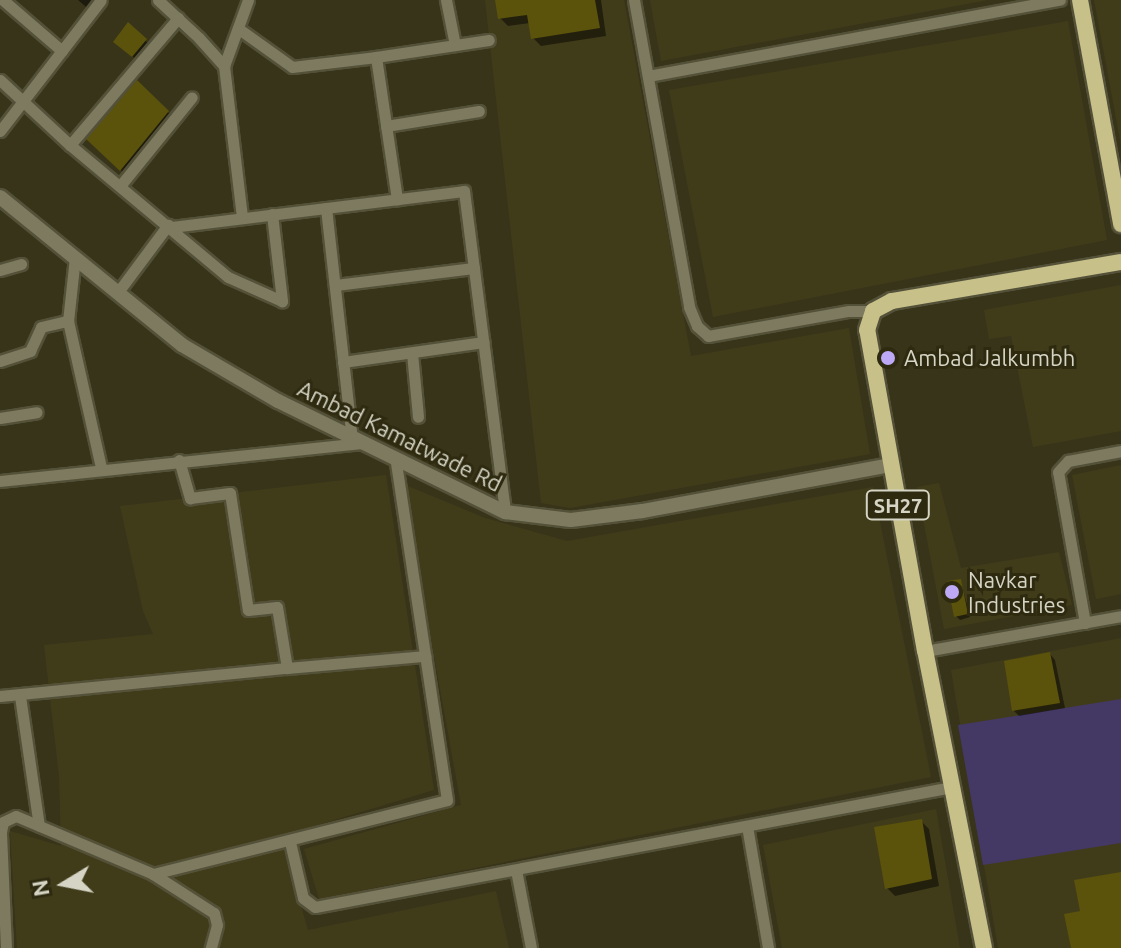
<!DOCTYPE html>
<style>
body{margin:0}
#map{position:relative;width:1121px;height:948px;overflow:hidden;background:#38341a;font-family:Ubuntu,sans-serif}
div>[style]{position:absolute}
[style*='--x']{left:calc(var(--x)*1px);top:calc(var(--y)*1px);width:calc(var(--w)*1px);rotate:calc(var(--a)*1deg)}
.built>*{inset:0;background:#403c1a}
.green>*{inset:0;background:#443864}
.shadow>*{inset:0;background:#0007}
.building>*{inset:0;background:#5b520b}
.roads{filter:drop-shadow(2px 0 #545139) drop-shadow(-2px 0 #545139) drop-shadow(0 2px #545139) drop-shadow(0 -2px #545139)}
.minor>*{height:11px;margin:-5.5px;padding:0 5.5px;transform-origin:5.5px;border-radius:5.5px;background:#7d7a60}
.tertiary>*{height:14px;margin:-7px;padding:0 7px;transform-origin:7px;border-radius:7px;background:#7d7a60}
.primary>*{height:16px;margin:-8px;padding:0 8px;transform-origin:8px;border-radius:8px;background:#c7c089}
.dots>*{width:22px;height:22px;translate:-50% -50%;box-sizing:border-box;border:4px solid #2e2a10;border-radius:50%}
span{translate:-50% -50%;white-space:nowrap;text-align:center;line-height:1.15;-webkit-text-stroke:6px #2e2a10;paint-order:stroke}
.shield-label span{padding:2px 6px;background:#2e2a10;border:2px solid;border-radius:6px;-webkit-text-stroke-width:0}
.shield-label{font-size:20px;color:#d6d5c5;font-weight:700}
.poi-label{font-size:22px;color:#d6d5c5}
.left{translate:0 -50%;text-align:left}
.street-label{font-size:22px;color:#d6d5c5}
.north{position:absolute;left:24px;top:844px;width:80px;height:80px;-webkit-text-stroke:6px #2e2a10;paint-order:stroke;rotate:260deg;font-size:22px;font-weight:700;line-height:32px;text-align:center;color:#d6d5c5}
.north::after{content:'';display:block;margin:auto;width:28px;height:36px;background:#d6d5c5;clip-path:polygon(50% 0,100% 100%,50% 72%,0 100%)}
</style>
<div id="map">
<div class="built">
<div style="clip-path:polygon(485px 0,624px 0,691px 356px,849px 328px,870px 454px,570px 508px,541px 503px)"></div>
<div style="clip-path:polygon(650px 0,988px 0,661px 61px)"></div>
<div style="clip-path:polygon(1094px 0,1121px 0,1121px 145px)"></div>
<div style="clip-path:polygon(1068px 21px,1107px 240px,713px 317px,669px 90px)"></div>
<div style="clip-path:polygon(1121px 285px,1121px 431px,1033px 447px,1011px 336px,989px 339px,984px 310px)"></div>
<div style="clip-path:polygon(1121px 465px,1121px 594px,1096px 599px,1072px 475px)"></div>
<div style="clip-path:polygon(386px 475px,434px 790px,281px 836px,308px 930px,496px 891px,509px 948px,17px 948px,10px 831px,61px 846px,59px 776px,44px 645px,153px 634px,143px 611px,120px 506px)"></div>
<div style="clip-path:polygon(939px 483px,961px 568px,1059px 552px,1072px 605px,944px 629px,917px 487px)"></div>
<div style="clip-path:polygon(403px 484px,485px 518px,567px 541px,873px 487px,931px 777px,319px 899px,304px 849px,461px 805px)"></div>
<div style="clip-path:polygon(1121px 638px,1121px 948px,998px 948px,951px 670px)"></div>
<div style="clip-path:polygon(936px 809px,960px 948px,782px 948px,763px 845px)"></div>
</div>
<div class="green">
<div style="clip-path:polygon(1121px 699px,1121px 843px,983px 865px,958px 725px)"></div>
</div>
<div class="shadow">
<div style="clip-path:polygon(78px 0,102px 0,92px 12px)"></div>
<div style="clip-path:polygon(497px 0,601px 0,606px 36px,541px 46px,533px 38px,530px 23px,508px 26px,500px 18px)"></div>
<div style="clip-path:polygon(128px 25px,151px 46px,138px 61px,121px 47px)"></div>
<div style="clip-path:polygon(137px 83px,175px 119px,128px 177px,89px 139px)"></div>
<div style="clip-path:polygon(961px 581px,970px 617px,960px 620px,956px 616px)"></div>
<div style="clip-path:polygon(1050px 654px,1055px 660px,1065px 708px,1019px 716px,1014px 711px)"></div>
<div style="clip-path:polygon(921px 821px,929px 829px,939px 886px,895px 896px,887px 888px)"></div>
</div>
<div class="building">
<div style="clip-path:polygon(495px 0,595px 0,600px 28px,531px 39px,527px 15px,498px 19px)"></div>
<div style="clip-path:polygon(128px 22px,147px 39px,132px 57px,113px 42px)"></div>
<div style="clip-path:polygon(137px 80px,169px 111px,120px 171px,86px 139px)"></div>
<div style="clip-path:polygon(961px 579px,968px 614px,954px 617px,947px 581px)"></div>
<div style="clip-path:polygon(1050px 652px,1060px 703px,1012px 711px,1004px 661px)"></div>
<div style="clip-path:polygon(922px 819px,932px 879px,885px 889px,874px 827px)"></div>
<div style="clip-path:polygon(1121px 872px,1121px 948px,1071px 948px,1064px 914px,1080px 911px,1074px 880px)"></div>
</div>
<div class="roads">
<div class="minor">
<div style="--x:3;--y:0;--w:78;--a:40.8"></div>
<div style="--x:158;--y:0;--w:56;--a:42.8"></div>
<div style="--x:199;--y:38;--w:38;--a:48"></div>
<div style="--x:224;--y:66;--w:153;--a:83.2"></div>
<div style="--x:446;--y:0;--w:46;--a:78.7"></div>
<div style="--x:634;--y:0;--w:312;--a:79.8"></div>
<div style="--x:689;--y:307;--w:21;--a:67"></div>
<div style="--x:697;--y:326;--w:15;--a:42"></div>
<div style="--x:708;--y:336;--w:143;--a:-10.1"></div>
<div style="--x:849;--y:311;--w:24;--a:0"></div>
<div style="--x:239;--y:29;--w:65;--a:35.6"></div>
<div style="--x:292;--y:67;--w:85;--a:-6.8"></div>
<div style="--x:376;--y:57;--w:144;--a:81.6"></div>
<div style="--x:376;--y:57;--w:114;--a:-8.6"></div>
<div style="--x:224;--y:66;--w:70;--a:-70"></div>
<div style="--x:648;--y:76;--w:419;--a:-10.5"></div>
<div style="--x:0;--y:80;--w:96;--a:42.9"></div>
<div style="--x:70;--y:145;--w:206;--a:39.9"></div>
<div style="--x:228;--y:277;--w:59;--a:24"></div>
<div style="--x:386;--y:126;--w:94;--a:-9.2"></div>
<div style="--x:0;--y:131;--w:165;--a:-52.4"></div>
<div style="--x:70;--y:145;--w:167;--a:-49.6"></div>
<div style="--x:120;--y:186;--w:114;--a:-51"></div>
<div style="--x:326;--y:208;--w:232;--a:83.6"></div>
<div style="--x:272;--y:214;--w:88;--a:83.4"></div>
<div style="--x:171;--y:227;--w:295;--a:-7"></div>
<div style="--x:464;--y:191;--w:324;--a:82.7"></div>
<div style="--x:75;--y:257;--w:64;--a:96.2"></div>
<div style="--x:68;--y:321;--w:151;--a:77.3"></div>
<div style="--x:0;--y:270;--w:22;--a:-16"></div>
<div style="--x:335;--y:285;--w:140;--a:-7"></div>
<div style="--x:118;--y:292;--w:84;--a:-53.3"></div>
<div style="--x:412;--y:353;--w:64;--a:84.6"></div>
<div style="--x:0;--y:361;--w:32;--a:-18"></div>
<div style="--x:30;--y:351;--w:26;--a:-65"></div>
<div style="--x:41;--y:327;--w:28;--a:-13"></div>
<div style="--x:343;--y:362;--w:142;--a:-8.1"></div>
<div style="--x:0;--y:418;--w:37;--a:-9"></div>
<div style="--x:179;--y:460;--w:40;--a:74"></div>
<div style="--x:190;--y:498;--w:40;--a:-7.1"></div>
<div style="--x:230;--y:493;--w:118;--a:81.3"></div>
<div style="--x:248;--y:610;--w:29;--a:-6"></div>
<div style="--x:277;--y:607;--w:62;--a:80.7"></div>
<div style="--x:287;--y:668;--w:139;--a:-5"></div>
<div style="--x:0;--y:481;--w:363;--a:-6"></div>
<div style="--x:1085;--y:623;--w:153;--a:-100.1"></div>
<div style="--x:1058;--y:472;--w:15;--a:-48"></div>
<div style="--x:1068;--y:461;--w:54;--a:-10.7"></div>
<div style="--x:925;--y:651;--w:199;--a:-10.1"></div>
<div style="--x:0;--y:696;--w:288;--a:-5.6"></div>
<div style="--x:20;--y:696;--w:131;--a:81.7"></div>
<div style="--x:747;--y:826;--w:124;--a:80.2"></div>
<div style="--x:290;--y:842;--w:57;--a:76.9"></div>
<div style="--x:303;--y:898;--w:15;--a:37"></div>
<div style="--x:315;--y:907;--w:648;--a:-10.67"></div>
<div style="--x:516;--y:870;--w:79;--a:79.1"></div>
<div style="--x:153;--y:874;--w:303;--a:-14.1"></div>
<div style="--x:447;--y:800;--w:346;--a:-98.6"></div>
<div style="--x:6;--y:948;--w:116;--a:-92.5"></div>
<div style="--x:1;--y:832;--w:10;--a:-79"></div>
<div style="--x:3;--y:822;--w:14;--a:-25"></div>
<div style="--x:16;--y:816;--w:149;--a:22.9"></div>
<div style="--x:153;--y:874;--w:72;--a:32.6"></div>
<div style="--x:214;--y:913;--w:12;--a:76"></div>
<div style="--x:217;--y:925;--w:24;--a:105"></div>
</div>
<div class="tertiary">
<div style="--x:0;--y:197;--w:235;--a:39.1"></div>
<div style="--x:182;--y:345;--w:111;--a:30.3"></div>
<div style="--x:278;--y:401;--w:253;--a:26.1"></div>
<div style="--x:505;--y:512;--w:66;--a:6.9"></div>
<div style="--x:571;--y:520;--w:72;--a:-7.2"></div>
<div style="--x:642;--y:511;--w:252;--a:-10.5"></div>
</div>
<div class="primary">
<div style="--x:1080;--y:0;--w:228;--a:79.6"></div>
<div style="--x:984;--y:948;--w:303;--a:-101.2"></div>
<div style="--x:925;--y:651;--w:326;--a:-100.2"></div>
<div style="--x:867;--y:330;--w:20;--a:-72"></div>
<div style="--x:873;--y:311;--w:21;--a:-28"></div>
<div style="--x:892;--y:301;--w:232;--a:-9.7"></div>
</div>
</div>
<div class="dots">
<div style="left:888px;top:358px;background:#bda9f5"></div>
<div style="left:952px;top:592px;background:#bda9f5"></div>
</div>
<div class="shield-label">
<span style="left:898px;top:505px">SH27</span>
</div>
<div class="poi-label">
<span class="left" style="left:904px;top:358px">Ambad Jalkumbh</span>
<span class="left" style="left:968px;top:592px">Navkar<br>Industries</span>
</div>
<div class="street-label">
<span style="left:400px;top:436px;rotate:26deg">Ambad Kamatwade Rd</span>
</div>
<div class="north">N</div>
</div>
